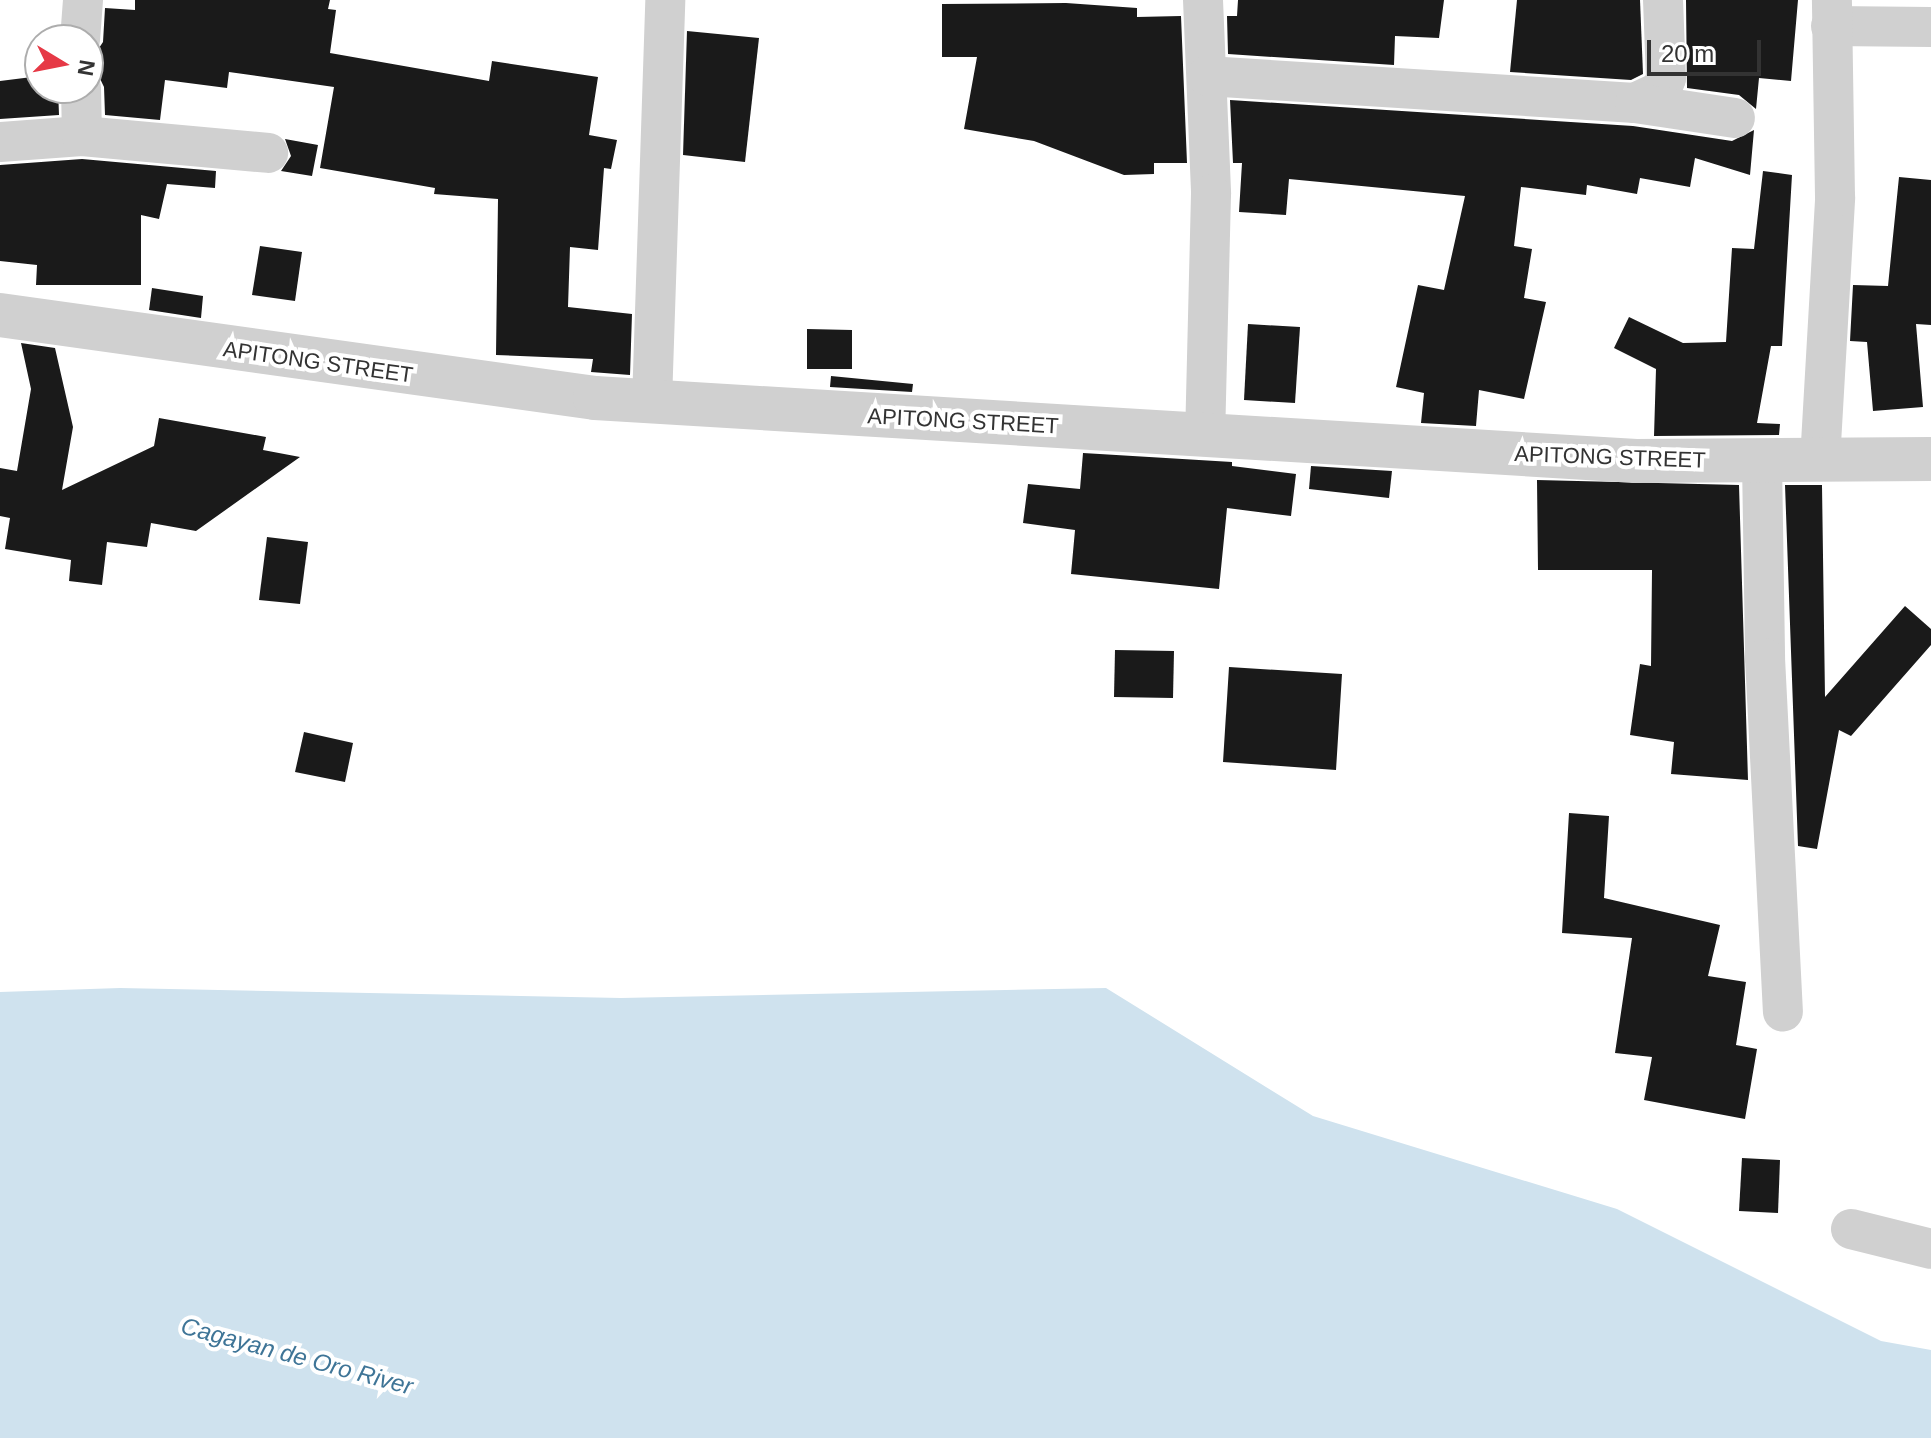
<!DOCTYPE html>
<style>
body{margin:0}
#map{position:relative;width:1931px;height:1438px;overflow:hidden;background:#fff;font-family:Helvetica,sans-serif}
div>[style]{position:absolute}
[style*='--x']{left:calc(var(--x)*1px);top:calc(var(--y)*1px);width:calc(var(--w)*1px);rotate:calc(var(--a)*1deg)}
.water>*{inset:0;background:#cfe2ee}
.building>*{inset:0;background:#1a1a1a}
.minor>*{height:40px;margin:-20px;padding:0 20px;transform-origin:20px;border-radius:20px;background:#d0d0d0}
.tertiary>*{height:44px;margin:-22px;padding:0 22px;transform-origin:22px;border-radius:22px;background:#d0d0d0}
span{translate:-50% -50%;white-space:nowrap;text-align:center;line-height:1.15;-webkit-text-stroke:8px #fff;paint-order:stroke}
.street-label{font-size:22px;color:#333}
.water-label{font-size:24px;color:#3f7597;font-style:italic}
.north{position:absolute;left:24px;top:24px;width:80px;height:80px;box-sizing:border-box;background:#fff;border:2px solid #adadad;border-radius:50%;rotate:100deg;font-size:22px;font-weight:700;line-height:32px;text-align:center;color:#333}
.north::after{content:'';display:block;margin:auto;width:28px;height:36px;background:#e63946;clip-path:polygon(50% 0,100% 100%,50% 72%,0 100%)}
.scale{position:absolute;left:1647px;top:40px;width:114px;height:36px;box-sizing:border-box;border:4px solid #333;border-top:0;padding-left:10px;font-size:24px;line-height:28px;white-space:nowrap;color:#333;-webkit-text-stroke:6px #fff;paint-order:stroke}
</style>
<div id="map">
<div class="water">
<div style="clip-path:polygon(120px 988px,621px 998px,1106px 988px,1313px 1116px,1617px 1209px,1881px 1341px,1931px 1350px,1931px 1438px,0 1438px,0 992px)"></div>
</div>
<div class="building">
<div style="clip-path:polygon(135px 0,330px 0,328px 9px,336px 10px,330px 53px,489px 81px,492px 61px,598px 77px,589px 135px,617px 140px,611px 169px,604px 168px,598px 250px,570px 247px,568px 307px,632px 314px,630px 375px,591px 372px,593px 359px,496px 355px,498px 199px,434px 194px,435px 188px,320px 168px,334px 87px,229px 72px,227px 88px,165px 80px,160px 120px,105px 115px,104px 87px,91px 60px,103px 42px,105px 8px,135px 10px)"></div>
<div style="clip-path:polygon(1238px 0,1444px 0,1439px 38px,1395px 36px,1394px 65px,1228px 54px,1227px 16px,1237px 16px)"></div>
<div style="clip-path:polygon(1517px 0,1640px 0,1643px 74px,1631px 80px,1510px 72px)"></div>
<div style="clip-path:polygon(1686px 0,1798px 0,1791px 81px,1759px 78px,1756px 109px,1739px 95px,1687px 88px)"></div>
<div style="clip-path:polygon(1066px 3px,1137px 8px,1137px 17px,1181px 16px,1187px 163px,1154px 163px,1154px 174px,1124px 175px,1034px 141px,964px 129px,977px 57px,942px 57px,942px 4px)"></div>
<div style="clip-path:polygon(687px 31px,759px 38px,745px 162px,683px 155px)"></div>
<div style="clip-path:polygon(40px 76px,40px 88px,58px 88px,59px 115px,0 119px,0 81px)"></div>
<div style="clip-path:polygon(1230px 100px,1633px 126px,1732px 141px,1754px 130px,1750px 175px,1695px 158px,1690px 187px,1640px 178px,1637px 194px,1587px 185px,1586px 195px,1521px 187px,1514px 246px,1532px 249px,1524px 298px,1546px 302px,1524px 399px,1479px 390px,1476px 426px,1421px 423px,1424px 393px,1396px 387px,1418px 285px,1444px 290px,1465px 196px,1289px 179px,1286px 215px,1239px 212px,1242px 163px,1233px 163px)"></div>
<div style="clip-path:polygon(285px 139px,318px 145px,312px 176px,281px 171px,291px 156px)"></div>
<div style="clip-path:polygon(82px 159px,216px 171px,215px 188px,167px 184px,159px 219px,141px 215px,141px 285px,36px 285px,37px 265px,0 261px,0 165px)"></div>
<div style="clip-path:polygon(1763px 171px,1792px 175px,1782px 346px,1771px 346px,1757px 423px,1780px 424px,1779px 435px,1654px 436px,1656px 369px,1614px 348px,1629px 317px,1683px 343px,1726px 342px,1732px 248px,1754px 249px)"></div>
<div style="clip-path:polygon(1899px 177px,1931px 180px,1931px 325px,1916px 324px,1923px 407px,1873px 411px,1867px 342px,1850px 341px,1853px 285px,1888px 286px)"></div>
<div style="clip-path:polygon(260px 246px,302px 252px,295px 301px,252px 295px)"></div>
<div style="clip-path:polygon(152px 288px,203px 296px,201px 318px,149px 310px)"></div>
<div style="clip-path:polygon(1248px 324px,1300px 327px,1295px 403px,1244px 400px)"></div>
<div style="clip-path:polygon(807px 329px,852px 330px,852px 369px,807px 369px)"></div>
<div style="clip-path:polygon(21px 343px,55px 348px,73px 427px,62px 490px,154px 446px,159px 418px,266px 437px,263px 450px,300px 457px,196px 531px,151px 523px,147px 547px,107px 542px,102px 585px,69px 581px,71px 560px,5px 549px,10px 518px,0 516px,0 468px,17px 471px,31px 389px)"></div>
<div style="clip-path:polygon(831px 376px,913px 384px,912px 392px,830px 387px)"></div>
<div style="clip-path:polygon(1083px 453px,1232px 462px,1232px 466px,1296px 474px,1291px 516px,1227px 508px,1219px 589px,1071px 574px,1075px 530px,1023px 523px,1028px 484px,1080px 489px)"></div>
<div style="clip-path:polygon(1311px 466px,1392px 471px,1389px 498px,1309px 489px)"></div>
<div style="clip-path:polygon(1537px 480px,1739px 485px,1748px 780px,1671px 774px,1674px 742px,1630px 735px,1640px 664px,1651px 666px,1652px 570px,1538px 570px)"></div>
<div style="clip-path:polygon(1785px 485px,1822px 485px,1825px 697px,1905px 606px,1931px 629px,1931px 645px,1851px 736px,1839px 730px,1817px 849px,1798px 846px)"></div>
<div style="clip-path:polygon(267px 537px,308px 542px,300px 604px,259px 600px)"></div>
<div style="clip-path:polygon(1115px 650px,1174px 651px,1173px 698px,1114px 697px)"></div>
<div style="clip-path:polygon(1229px 667px,1342px 674px,1336px 770px,1223px 762px)"></div>
<div style="clip-path:polygon(304px 732px,353px 743px,345px 782px,295px 772px)"></div>
<div style="clip-path:polygon(1569px 813px,1609px 816px,1604px 898px,1720px 925px,1708px 976px,1746px 982px,1736px 1045px,1757px 1049px,1745px 1119px,1644px 1100px,1652px 1057px,1615px 1053px,1632px 938px,1562px 933px)"></div>
<div style="clip-path:polygon(1742px 1158px,1780px 1160px,1778px 1213px,1739px 1211px)"></div>
</div>
<div class="minor">
<div style="--x:1203;--y:0;--w:194;--a:87.6"></div>
<div style="--x:1211;--y:194;--w:241;--a:91.4"></div>
<div style="--x:1831;--y:26;--w:100;--a:0.6"></div>
<div style="--x:80;--y:40;--w:40;--a:-85.7"></div>
<div style="--x:1207;--y:76;--w:429;--a:3.6"></div>
<div style="--x:1635;--y:103;--w:29;--a:-25"></div>
<div style="--x:1661;--y:91;--w:14;--a:-69"></div>
<div style="--x:1666;--y:78;--w:78;--a:-92.2"></div>
<div style="--x:1635;--y:103;--w:101;--a:8.5"></div>
<div style="--x:82;--y:136;--w:187;--a:5.2"></div>
<div style="--x:0;--y:142;--w:82;--a:-4.2"></div>
<div style="--x:82;--y:136;--w:48;--a:-91.2"></div>
<div style="--x:652;--y:402;--w:402;--a:-88.1"></div>
<div style="--x:1762;--y:461;--w:197;--a:89.1"></div>
<div style="--x:1765;--y:658;--w:354;--a:87.1"></div>
<div style="--x:1820;--y:461;--w:264;--a:-86.7"></div>
<div style="--x:1835;--y:197;--w:197;--a:-90.9"></div>
<div style="--x:1851;--y:1229;--w:82;--a:14"></div>
</div>
<div class="tertiary">
<div style="--x:0;--y:315;--w:601;--a:7.94"></div>
<div style="--x:595;--y:398;--w:1043;--a:3.46"></div>
<div style="--x:1636;--y:461;--w:295;--a:-0.4"></div>
</div>
<div class="street-label">
<span style="left:318px;top:362px;rotate:8deg">APITONG STREET</span>
<span style="left:963px;top:421px;rotate:3deg">APITONG STREET</span>
<span style="left:1610px;top:457px;rotate:2deg">APITONG STREET</span>
</div>
<div class="water-label">
<span style="left:297px;top:1356px;rotate:15deg">Cagayan de Oro River</span>
</div>
<div class="north">N</div>
<div class="scale">20 m</div>
</div>
